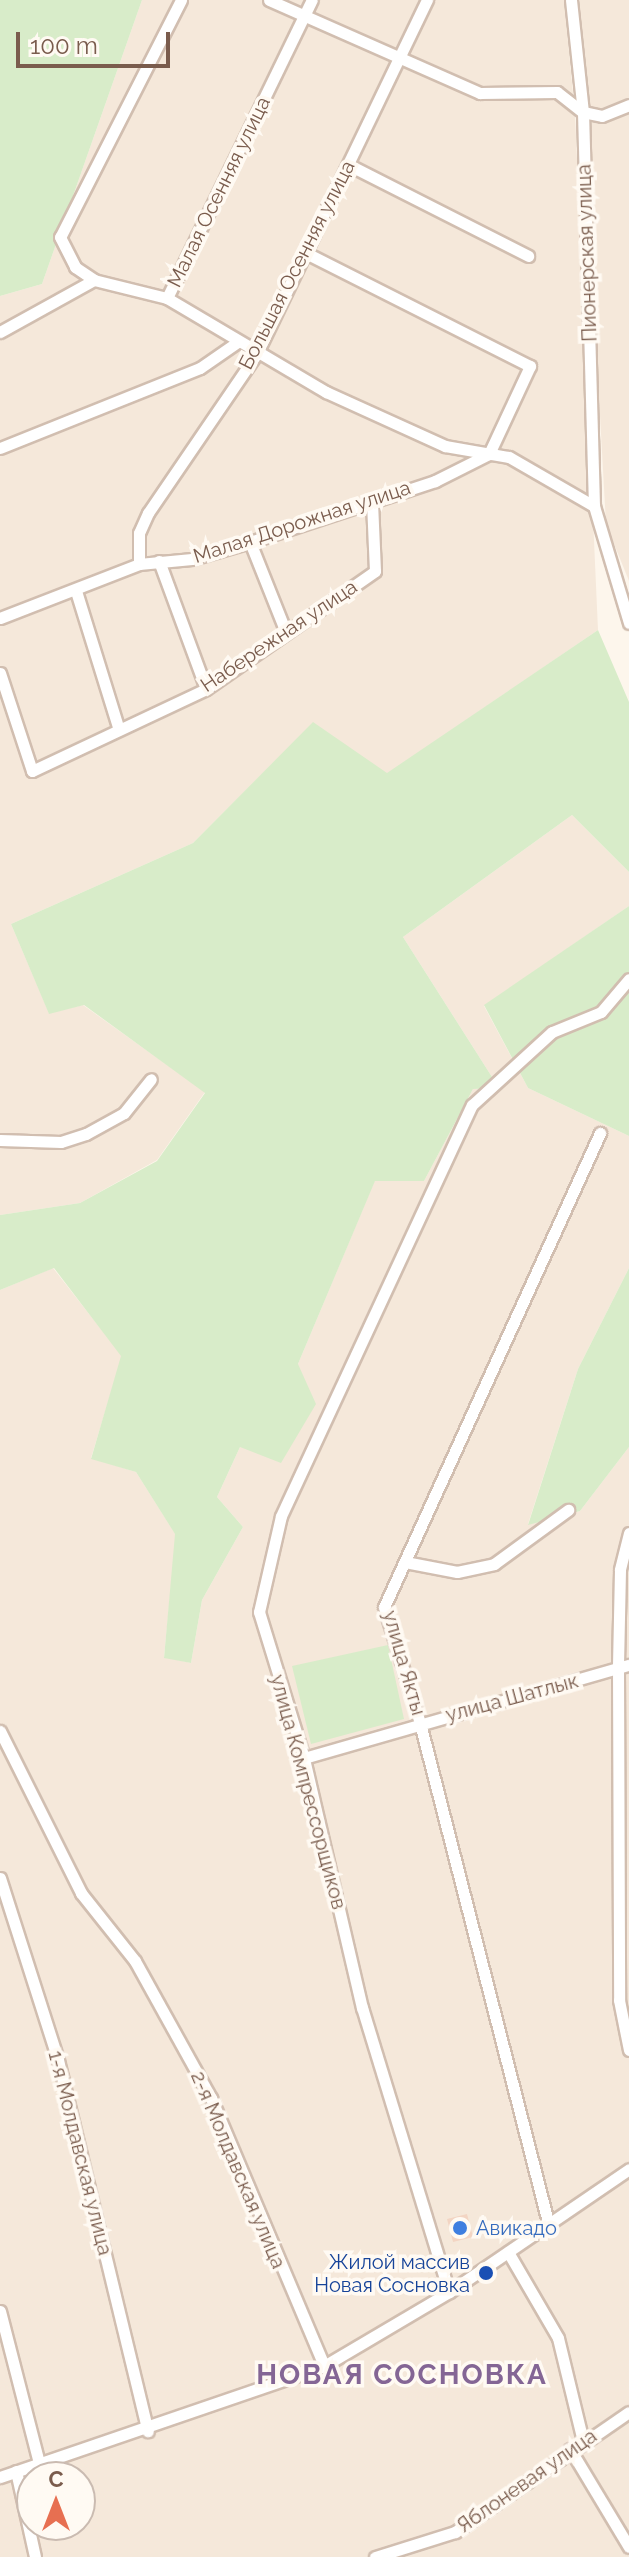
<!DOCTYPE html>
<meta charset="utf-8">
<style>
body{margin:0}
#map{position:relative;width:629px;height:2557px;overflow:hidden;background:#fdf6ec;font-family:Raleway,sans-serif}
div>[style]{position:absolute}
[style*='--x']{left:calc(var(--x)*1px);top:calc(var(--y)*1px);width:calc(var(--w)*1px);rotate:calc(var(--a)*1deg)}
.residential>*{inset:0;background:#f5e8da}
.green>*{inset:0;background:#d8ecc9}
.building>*{inset:0;background:#f3d5c3}
.roads{filter:drop-shadow(2px 0 #d1beb0) drop-shadow(-2px 0 #d1beb0) drop-shadow(0 2px #d1beb0) drop-shadow(0 -2px #d1beb0)}
.minor>*{height:11px;margin:-5.5px;padding:0 5.5px;transform-origin:5.5px;border-radius:5.5px;background:#fff}
.dots>*{width:22px;height:22px;translate:-50% -50%;box-sizing:border-box;border:4px solid #fffaf3;border-radius:50%}
span{translate:-50% -50%;white-space:nowrap;text-align:center;line-height:1.15;-webkit-text-stroke:7px #fffaf3;paint-order:stroke}
.street-label{font-size:20px;color:#7a5c4d}
.shop-label{font-size:20px;color:#366cbe}
.left{translate:0 -50%;text-align:left}
.transit-label{font-size:20px;color:#164399}
.right{translate:-100% -50%;text-align:right}
.district-label{font-size:28px;color:#846695;font-weight:700;letter-spacing:2px}
.north{position:absolute;left:16px;top:2461px;width:80px;height:80px;box-sizing:border-box;background:#fffaf3;border:2px solid #cabbb1;border-radius:50%;rotate:0deg;font-size:22px;font-weight:700;line-height:32px;text-align:center;color:#7a5c4d}
.north::after{content:'';display:block;margin:auto;width:28px;height:36px;background:#e76f51;clip-path:polygon(50% 0,100% 100%,50% 72%,0 100%)}
.scale{position:absolute;left:16px;top:32px;width:154px;height:36px;box-sizing:border-box;border:4px solid #7a5c4d;border-top:0;padding-left:10px;font-size:24px;line-height:28px;white-space:nowrap;color:#7a5c4d;-webkit-text-stroke:6px #fffaf3;paint-order:stroke}
</style>
<div id="map">
<div class="residential">
<div style="clip-path:polygon(142px 0,564px 0,575px 114px,598px 630px,387px 774px,313px 723px,193px 843px,11px 924px,49px 1013px,83px 1005px,205px 1092px,157px 1160px,80px 1203px,0 1215px,0 296px,42px 284px)"></div>
<div style="clip-path:polygon(577px 0,629px 0,629px 581px,606px 524px)"></div>
<div style="clip-path:polygon(evenodd,572px 815px,629px 872px,629px 906px,484px 1006px,528px 1088px,629px 1136px,629px 1268px,578px 1369px,528px 1524px,580px 1511px,629px 1447px,629px 2557px,0 2557px,0 1290px,53px 1268px,122px 1356px,91px 1458px,136px 1472px,176px 1535px,164px 1657px,191px 1663px,202px 1600px,243px 1527px,217px 1497px,240px 1447px,298px 1364px,375px 1180px,424px 1181px,473px 1089px,499px 1088px,403px 937px,572px 815px,32px 2477px,80px 2477px,80px 2525px,32px 2525px,32px 2477px)"></div>
</div>
<div class="green">
<div style="clip-path:polygon(0 0,142px 0,42px 284px,0 296px)"></div>
<div style="clip-path:polygon(598px 630px,629px 702px,629px 872px,572px 815px,403px 937px,499px 1088px,473px 1089px,424px 1181px,375px 1181px,298px 1364px,316px 1404px,281px 1463px,240px 1447px,217px 1497px,243px 1527px,202px 1600px,191px 1663px,164px 1658px,175px 1534px,136px 1472px,91px 1459px,121px 1356px,54px 1268px,0 1290px,0 1215px,80px 1203px,157px 1161px,205px 1093px,84px 1005px,49px 1014px,11px 924px,193px 843px,313px 722px,387px 773px)"></div>
<div style="clip-path:polygon(629px 906px,629px 1136px,528px 1088px,484px 1005px)"></div>
<div style="clip-path:polygon(629px 1268px,629px 1447px,580px 1511px,528px 1525px,578px 1369px)"></div>
<div style="clip-path:polygon(388px 1645px,404px 1719px,311px 1744px,292px 1666px)"></div>
</div>
<div class="building">
<div style="clip-path:polygon(467px 2214px,473px 2237px,453px 2242px,447px 2219px)"></div>
</div>
<div class="roads">
<div class="minor">
<div style="--x:181;--y:0;--w:266;--a:117"></div>
<div style="--x:60;--y:237;--w:34;--a:63"></div>
<div style="--x:75;--y:267;--w:23;--a:34"></div>
<div style="--x:94;--y:280;--w:75;--a:13.9"></div>
<div style="--x:167;--y:298;--w:185;--a:30.6"></div>
<div style="--x:326;--y:392;--w:131;--a:24.4"></div>
<div style="--x:445;--y:446;--w:65;--a:9.8"></div>
<div style="--x:509;--y:457;--w:98;--a:30"></div>
<div style="--x:269;--y:0;--w:231;--a:23.8"></div>
<div style="--x:480;--y:93;--w:77;--a:-0.7"></div>
<div style="--x:557;--y:92;--w:33;--a:38"></div>
<div style="--x:583;--y:112;--w:19;--a:12"></div>
<div style="--x:602;--y:116;--w:29;--a:-22"></div>
<div style="--x:571;--y:0;--w:113;--a:83.9"></div>
<div style="--x:583;--y:112;--w:394;--a:88.4"></div>
<div style="--x:594;--y:506;--w:122;--a:73.3"></div>
<div style="--x:349;--y:165;--w:201;--a:26.9"></div>
<div style="--x:306;--y:253;--w:251;--a:26.8"></div>
<div style="--x:530;--y:366;--w:97;--a:115"></div>
<div style="--x:167;--y:298;--w:331;--a:-64.1"></div>
<div style="--x:0;--y:332;--w:107;--a:-29"></div>
<div style="--x:0;--y:448;--w:215;--a:-21.8"></div>
<div style="--x:200;--y:368;--w:47;--a:-34.7"></div>
<div style="--x:250;--y:542;--w:95;--a:68.3"></div>
<div style="--x:159;--y:561;--w:136;--a:69.8"></div>
<div style="--x:139;--y:564;--w:31;--a:-90"></div>
<div style="--x:139;--y:533;--w:22;--a:-66"></div>
<div style="--x:148;--y:513;--w:194;--a:-55.7"></div>
<div style="--x:257;--y:353;--w:392;--a:-64.3"></div>
<div style="--x:76;--y:591;--w:145;--a:72.8"></div>
<div style="--x:0;--y:618;--w:149;--a:-21.2"></div>
<div style="--x:139;--y:564;--w:53;--a:-5.4"></div>
<div style="--x:192;--y:559;--w:60;--a:-16.3"></div>
<div style="--x:250;--y:542;--w:195;--a:-18.2"></div>
<div style="--x:435;--y:481;--w:60;--a:-26.6"></div>
<div style="--x:0;--y:673;--w:103;--a:71.9"></div>
<div style="--x:32;--y:771;--w:192;--a:-25.2"></div>
<div style="--x:206;--y:689;--w:206;--a:-34.9"></div>
<div style="--x:375;--y:571;--w:70;--a:-92.5"></div>
<div style="--x:0;--y:1140;--w:61;--a:1.9"></div>
<div style="--x:61;--y:1142;--w:26;--a:-18"></div>
<div style="--x:86;--y:1134;--w:43;--a:-28.9"></div>
<div style="--x:124;--y:1113;--w:43;--a:-51.5"></div>
<div style="--x:629;--y:1533;--w:38;--a:104"></div>
<div style="--x:620;--y:1570;--w:98;--a:91.2"></div>
<div style="--x:618;--y:1668;--w:332;--a:89.8"></div>
<div style="--x:619;--y:2000;--w:51;--a:78.7"></div>
<div style="--x:405;--y:1562;--w:53;--a:10.9"></div>
<div style="--x:457;--y:1572;--w:38;--a:-12"></div>
<div style="--x:494;--y:1564;--w:92;--a:-36.1"></div>
<div style="--x:0;--y:1731;--w:181;--a:63.4"></div>
<div style="--x:81;--y:1893;--w:87;--a:51.5"></div>
<div style="--x:135;--y:1961;--w:157;--a:61"></div>
<div style="--x:211;--y:2098;--w:291;--a:67.1"></div>
<div style="--x:304;--y:1758;--w:338;--a:-16"></div>
<div style="--x:0;--y:1878;--w:191;--a:72.3"></div>
<div style="--x:58;--y:2060;--w:382;--a:76.4"></div>
<div style="--x:548;--y:2222;--w:515;--a:-104.39"></div>
<div style="--x:420;--y:1723;--w:121;--a:-107.2"></div>
<div style="--x:384;--y:1607;--w:521;--a:-65.5"></div>
<div style="--x:508;--y:2252;--w:99;--a:59.8"></div>
<div style="--x:558;--y:2338;--w:106;--a:76.4"></div>
<div style="--x:449;--y:2292;--w:297;--a:-107"></div>
<div style="--x:362;--y:2008;--w:257;--a:-103.1"></div>
<div style="--x:304;--y:1758;--w:153;--a:-107.1"></div>
<div style="--x:259;--y:1612;--w:98;--a:-77.1"></div>
<div style="--x:281;--y:1516;--w:453;--a:-65.1"></div>
<div style="--x:472;--y:1105;--w:108;--a:-42.4"></div>
<div style="--x:552;--y:1032;--w:53;--a:-22.2"></div>
<div style="--x:601;--y:1012;--w:43;--a:-49.7"></div>
<div style="--x:0;--y:2311;--w:157;--a:75.6"></div>
<div style="--x:570;--y:2449;--w:114;--a:59"></div>
<div style="--x:16;--y:2471;--w:88;--a:77.5"></div>
<div style="--x:0;--y:2477;--w:342;--a:-18.9"></div>
<div style="--x:324;--y:2366;--w:145;--a:-30.6"></div>
<div style="--x:449;--y:2292;--w:218;--a:-34.3"></div>
<div style="--x:375;--y:2557;--w:84;--a:-17.4"></div>
<div style="--x:455;--y:2532;--w:211;--a:-34.6"></div>
</div>
</div>
<div class="dots">
<div style="left:460px;top:2228px;background:#3f7fe0"></div>
<div style="left:486px;top:2273px;background:#1a4fb4"></div>
</div>
<div class="street-label">
<span style="left:219px;top:192px;rotate:-64deg">Малая Осенняя улица</span>
<span style="left:587px;top:253px;rotate:-92deg">Пионерская улица</span>
<span style="left:297px;top:265px;rotate:-63deg">Большая Осенняя улица</span>
<span style="left:302px;top:522px;rotate:-18deg">Малая Дорожная улица</span>
<span style="left:279px;top:636px;rotate:-34deg">Набережная улица</span>
<span style="left:404px;top:1663px;rotate:74deg">улица Якты</span>
<span style="left:512px;top:1698px;rotate:-15deg">улица Шатлык</span>
<span style="left:308px;top:1792px;rotate:75deg">улица Компрессорщиков</span>
<span style="left:80px;top:2153px;rotate:76deg">1-я Молдавская улица</span>
<span style="left:238px;top:2170px;rotate:67deg">2-я Молдавская улица</span>
<span style="left:527px;top:2481px;rotate:-35deg">Яблоневая улица</span>
</div>
<div class="shop-label">
<span class="left" style="left:476px;top:2228px">Авикадо</span>
</div>
<div class="transit-label">
<span class="right" style="left:470px;top:2274px">Жилой массив<br>Новая Сосновка</span>
</div>
<div class="district-label">
<span style="left:402px;top:2375px">НОВАЯ СОСНОВКА</span>
</div>
<div class="north">С</div>
<div class="scale">100 m</div>
</div>
